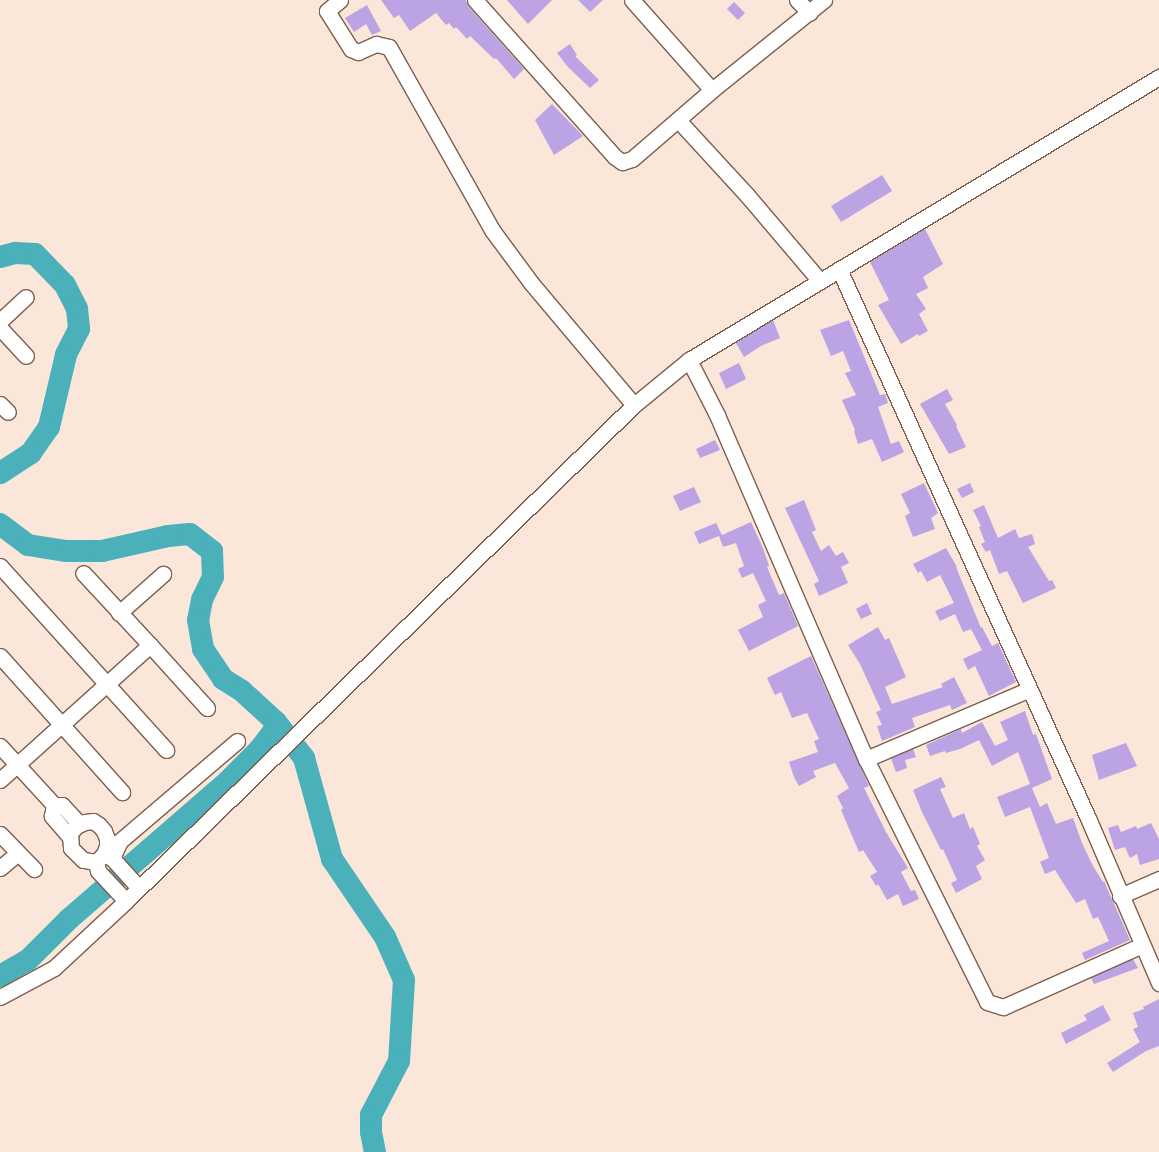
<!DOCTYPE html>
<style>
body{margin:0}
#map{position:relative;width:1159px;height:1152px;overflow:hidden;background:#fbe6da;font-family:"Fira Sans",sans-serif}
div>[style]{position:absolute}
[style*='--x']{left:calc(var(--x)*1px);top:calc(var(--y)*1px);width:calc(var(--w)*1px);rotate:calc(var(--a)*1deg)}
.river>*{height:22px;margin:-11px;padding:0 11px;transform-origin:11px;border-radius:11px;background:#4ab1bb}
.building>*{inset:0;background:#bca3e4}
.roads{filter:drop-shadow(1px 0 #7c5f4e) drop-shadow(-1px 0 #7c5f4e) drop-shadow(0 1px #7c5f4e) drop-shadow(0 -1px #7c5f4e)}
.street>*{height:15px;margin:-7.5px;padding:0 7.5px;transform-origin:7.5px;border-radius:7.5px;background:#fff}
span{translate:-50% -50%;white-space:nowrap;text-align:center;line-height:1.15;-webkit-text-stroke:4px #fff;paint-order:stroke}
</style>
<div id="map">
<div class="river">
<div style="--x:0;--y:257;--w:16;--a:-15"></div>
<div style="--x:15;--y:253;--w:20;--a:3"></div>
<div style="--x:35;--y:254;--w:43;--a:45.9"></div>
<div style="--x:65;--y:285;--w:27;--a:63"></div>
<div style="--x:77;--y:309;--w:20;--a:84"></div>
<div style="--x:79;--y:329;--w:29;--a:117"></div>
<div style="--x:66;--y:355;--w:74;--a:103.3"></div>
<div style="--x:49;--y:427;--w:32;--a:125"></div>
<div style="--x:31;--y:453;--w:37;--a:147"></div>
<div style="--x:0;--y:524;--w:35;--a:37"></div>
<div style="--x:28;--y:545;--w:39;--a:9"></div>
<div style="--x:67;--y:551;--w:35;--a:0"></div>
<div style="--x:102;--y:551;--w:68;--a:-12.8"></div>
<div style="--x:168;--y:536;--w:22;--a:-5"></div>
<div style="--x:190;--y:534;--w:28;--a:38"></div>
<div style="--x:212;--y:551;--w:26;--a:88"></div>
<div style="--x:213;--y:577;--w:25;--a:116"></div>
<div style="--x:202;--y:600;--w:20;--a:101"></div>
<div style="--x:198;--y:620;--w:29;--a:80"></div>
<div style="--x:203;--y:649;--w:36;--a:56"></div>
<div style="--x:223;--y:679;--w:22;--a:32"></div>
<div style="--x:242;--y:691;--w:46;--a:42.4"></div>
<div style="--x:276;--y:722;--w:46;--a:52.1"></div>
<div style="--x:304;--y:758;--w:105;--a:74.5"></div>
<div style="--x:332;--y:859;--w:94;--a:55.8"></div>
<div style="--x:385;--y:937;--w:47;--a:66.2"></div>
<div style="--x:404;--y:980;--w:81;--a:93.5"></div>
<div style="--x:399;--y:1061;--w:61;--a:117.4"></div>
<div style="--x:371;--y:1115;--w:17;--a:90"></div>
<div style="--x:371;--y:1132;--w:20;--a:79"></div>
<div style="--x:0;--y:976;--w:32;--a:-30"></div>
<div style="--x:28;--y:960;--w:58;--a:-45"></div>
<div style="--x:69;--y:919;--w:206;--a:-40.9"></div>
<div style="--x:225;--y:784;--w:48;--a:-45"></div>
<div style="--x:259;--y:750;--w:23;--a:-52"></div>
<div style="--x:273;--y:732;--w:10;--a:-73"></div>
</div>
<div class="building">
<div style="clip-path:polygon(381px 0,466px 0,468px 6px,524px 69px,514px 79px,496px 58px,494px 59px,470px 36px,467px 39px,456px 27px,454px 29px,449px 23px,446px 25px,436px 13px,410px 31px,399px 15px,394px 18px)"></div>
<div style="clip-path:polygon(507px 0,552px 0,528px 24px)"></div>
<div style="clip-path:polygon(578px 0,603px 0,590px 12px)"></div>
<div style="clip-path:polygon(734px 2px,745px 13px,738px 20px,727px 9px)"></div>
<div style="clip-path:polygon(367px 5px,381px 31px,372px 35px,366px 24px,354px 32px,345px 18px)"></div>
<div style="clip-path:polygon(570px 44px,577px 55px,575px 56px,599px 80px,590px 88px,568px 67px,557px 53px)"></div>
<div style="clip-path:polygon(552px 104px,583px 136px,554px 155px,535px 120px)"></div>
<div style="clip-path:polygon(882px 175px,892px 191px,841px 222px,831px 206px)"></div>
<div style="clip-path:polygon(925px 229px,943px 264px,923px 277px,928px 288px,916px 294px,926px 309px,919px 314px,928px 331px,919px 336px,918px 334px,901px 344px,878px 305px,889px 300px,870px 262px)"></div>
<div style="clip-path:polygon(773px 320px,780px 338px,761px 346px,744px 357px,736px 343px)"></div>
<div style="clip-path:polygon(849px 320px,880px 395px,885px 394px,888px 403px,878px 407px,891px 444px,899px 441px,904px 452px,882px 462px,872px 439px,858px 444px,854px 431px,855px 430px,842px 400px,856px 395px,845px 373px,851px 371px,843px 351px,831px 356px,820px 330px)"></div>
<div style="clip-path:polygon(739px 363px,746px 379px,726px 389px,719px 373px)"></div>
<div style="clip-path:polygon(947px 389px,953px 400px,945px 404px,957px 425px,956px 426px,966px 447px,949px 454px,920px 404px)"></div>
<div style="clip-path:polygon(715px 440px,720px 450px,700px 458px,696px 449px)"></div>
<div style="clip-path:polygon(924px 483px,938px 513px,931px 518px,935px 529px,913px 537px,905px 516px,910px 513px,901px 494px)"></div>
<div style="clip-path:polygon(970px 483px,974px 492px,962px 498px,957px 489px)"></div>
<div style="clip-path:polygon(694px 487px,701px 502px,680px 511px,673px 496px)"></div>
<div style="clip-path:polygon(804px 500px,816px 530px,812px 532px,821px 551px,829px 545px,836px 556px,843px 552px,849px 563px,841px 567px,848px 583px,819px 596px,814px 584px,819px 581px,785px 508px)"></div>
<div style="clip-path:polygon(984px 505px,998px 538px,1015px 529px,1019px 538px,1032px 534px,1035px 544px,1028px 547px,1049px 581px,1052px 580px,1056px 588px,1023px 603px,1007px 571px,999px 574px,990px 550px,986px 552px,981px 544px,985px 542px,979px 527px,981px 526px,973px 510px)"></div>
<div style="clip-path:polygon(751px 522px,763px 548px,769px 566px,767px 567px,779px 595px,784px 593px,798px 626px,749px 651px,738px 630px,763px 617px,758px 605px,766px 601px,753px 573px,742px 578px,738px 569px,744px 566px,736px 543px,723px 547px,719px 536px,699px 544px,694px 532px,716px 523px,722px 535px)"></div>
<div style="clip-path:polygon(946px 548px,957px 567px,956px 567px,981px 628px,982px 627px,992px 646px,998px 643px,1016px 682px,989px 696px,975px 666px,968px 670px,963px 659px,982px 650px,971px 629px,963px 632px,955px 614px,940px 621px,935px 611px,954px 603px,940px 575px,927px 582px,921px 571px,918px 573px,913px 564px)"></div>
<div style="clip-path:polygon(867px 603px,872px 614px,861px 619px,856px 609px)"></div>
<div style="clip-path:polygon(878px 627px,885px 640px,889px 638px,906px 677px,885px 687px,892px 704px,943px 687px,941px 684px,954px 677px,967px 703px,952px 710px,950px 705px,912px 718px,915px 727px,882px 741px,877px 726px,882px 725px,876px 712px,881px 710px,860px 664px,848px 645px)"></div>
<div style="clip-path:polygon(811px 656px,869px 786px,864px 788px,886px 832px,908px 868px,901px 872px,911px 891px,915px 890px,919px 899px,903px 906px,898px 894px,887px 900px,878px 884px,876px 886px,870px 876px,877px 872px,863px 850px,859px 852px,841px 810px,843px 808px,837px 796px,849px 788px,835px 763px,813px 771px,816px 777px,799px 786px,794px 777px,789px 762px,818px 752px,814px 741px,819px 739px,807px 713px,792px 718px,781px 692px,775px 695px,767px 678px)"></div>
<div style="clip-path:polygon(1025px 711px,1033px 735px,1036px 734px,1052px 779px,1032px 788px,1040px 807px,1047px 803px,1056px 824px,1073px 818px,1082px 843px,1093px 866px,1103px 882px,1104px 881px,1130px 940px,1085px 960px,1082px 953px,1109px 941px,1098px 917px,1093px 919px,1085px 899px,1076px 903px,1055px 870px,1045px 874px,1040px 862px,1049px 858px,1030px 807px,1005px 817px,997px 797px,1030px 784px,1018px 752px,992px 766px,979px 740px,960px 749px,946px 753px,945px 751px,930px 756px,926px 745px,961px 729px,962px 733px,982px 722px,995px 746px,1008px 740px,1000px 722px)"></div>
<div style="clip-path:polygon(1126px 743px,1137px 766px,1099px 780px,1092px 755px)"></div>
<div style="clip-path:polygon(913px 749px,916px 757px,905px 760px,907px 768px,896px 772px,891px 758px)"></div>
<div style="clip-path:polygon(941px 777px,946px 787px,940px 789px,953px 818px,964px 813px,970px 829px,973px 827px,980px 844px,977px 846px,985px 860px,976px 866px,982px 879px,956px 893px,951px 883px,957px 880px,943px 849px,941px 850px,922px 812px,913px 790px)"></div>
<div style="clip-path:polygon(1151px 823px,1159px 839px,1159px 859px,1140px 865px,1137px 854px,1130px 858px,1125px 847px,1115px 850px,1108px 828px,1118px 825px,1121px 832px,1136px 826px,1137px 829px)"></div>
<div style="clip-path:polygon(1133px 959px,1138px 968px,1094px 984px,1091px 978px)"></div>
<div style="clip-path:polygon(1159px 999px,1159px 1046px,1146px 1051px,1113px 1072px,1107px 1063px,1140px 1042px,1133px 1029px,1138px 1027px,1133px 1013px,1144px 1009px,1143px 1007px)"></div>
<div style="clip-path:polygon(1103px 1005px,1111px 1020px,1066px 1044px,1061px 1033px,1087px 1020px,1084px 1015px)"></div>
</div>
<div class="roads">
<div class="street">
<div style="--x:340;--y:0;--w:17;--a:140"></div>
<div style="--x:327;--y:11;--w:45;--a:57.7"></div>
<div style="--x:351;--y:49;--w:8;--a:23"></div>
<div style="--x:358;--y:52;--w:20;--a:-24"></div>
<div style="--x:376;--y:44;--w:13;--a:13"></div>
<div style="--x:389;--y:47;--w:210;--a:60.6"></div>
<div style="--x:492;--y:230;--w:67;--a:53.5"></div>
<div style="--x:532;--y:284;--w:158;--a:49.9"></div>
<div style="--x:475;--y:0;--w:210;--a:48.3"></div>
<div style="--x:615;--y:157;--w:9;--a:36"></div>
<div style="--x:622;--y:162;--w:10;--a:-17"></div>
<div style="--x:632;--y:159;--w:106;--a:-40.8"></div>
<div style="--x:712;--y:90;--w:144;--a:-38.8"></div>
<div style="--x:632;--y:0;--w:120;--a:48.4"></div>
<div style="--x:797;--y:0;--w:18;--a:45"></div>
<div style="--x:678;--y:120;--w:102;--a:47.4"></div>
<div style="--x:747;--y:195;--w:113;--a:49.7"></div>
<div style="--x:839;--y:269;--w:603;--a:65.6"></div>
<div style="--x:1088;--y:818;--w:180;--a:66.7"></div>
<div style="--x:0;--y:321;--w:35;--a:-43"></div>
<div style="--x:0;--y:328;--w:38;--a:47"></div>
<div style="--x:689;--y:360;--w:62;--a:63"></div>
<div style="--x:717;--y:415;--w:375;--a:66.6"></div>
<div style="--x:866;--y:759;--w:271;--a:63.5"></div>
<div style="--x:987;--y:1002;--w:17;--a:17"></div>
<div style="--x:1003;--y:1007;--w:152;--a:-24"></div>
<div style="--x:0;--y:404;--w:11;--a:45"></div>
<div style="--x:0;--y:566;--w:248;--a:47.9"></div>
<div style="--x:119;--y:613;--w:59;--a:-41.6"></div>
<div style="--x:150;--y:645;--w:85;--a:47.9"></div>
<div style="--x:0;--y:656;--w:183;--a:48.1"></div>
<div style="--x:0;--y:746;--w:80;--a:47.5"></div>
<div style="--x:866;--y:759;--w:176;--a:-23.1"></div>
<div style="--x:0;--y:780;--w:202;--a:-42"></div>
<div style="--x:150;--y:645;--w:98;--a:-132.9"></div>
<div style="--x:0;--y:834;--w:49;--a:45.8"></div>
<div style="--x:70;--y:837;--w:28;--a:-131"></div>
<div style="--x:52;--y:816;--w:11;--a:-80"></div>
<div style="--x:54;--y:805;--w:8;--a:0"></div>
<div style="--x:62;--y:805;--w:26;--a:47"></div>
<div style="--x:104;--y:854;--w:11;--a:135"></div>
<div style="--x:96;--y:862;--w:13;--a:-171"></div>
<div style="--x:83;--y:860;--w:17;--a:-135"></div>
<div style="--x:71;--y:848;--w:15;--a:-94"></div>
<div style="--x:70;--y:833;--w:9;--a:-49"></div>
<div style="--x:76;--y:826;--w:10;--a:-24"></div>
<div style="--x:85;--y:822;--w:8;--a:-7"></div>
<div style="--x:93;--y:821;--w:7;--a:34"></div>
<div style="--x:99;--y:825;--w:8;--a:50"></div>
<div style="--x:104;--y:831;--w:9;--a:69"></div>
<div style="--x:107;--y:839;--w:7;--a:90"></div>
<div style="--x:107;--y:846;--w:9;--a:111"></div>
<div style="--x:104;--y:854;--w:9;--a:27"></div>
<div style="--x:112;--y:858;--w:40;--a:48"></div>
<div style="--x:112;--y:858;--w:19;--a:-65"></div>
<div style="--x:120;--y:841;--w:154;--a:-40.5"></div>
<div style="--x:96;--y:862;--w:9;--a:77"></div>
<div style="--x:98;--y:871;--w:41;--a:47"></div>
<div style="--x:0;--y:868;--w:23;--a:-40"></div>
<div style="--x:1120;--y:896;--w:43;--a:-23.6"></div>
<div style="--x:0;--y:997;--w:61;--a:-28.2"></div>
<div style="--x:54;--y:968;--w:98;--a:-42.9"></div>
<div style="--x:126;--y:901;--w:710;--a:-44.32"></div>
<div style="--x:634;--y:405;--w:71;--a:-39.3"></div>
<div style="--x:689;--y:360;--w:549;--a:-31.05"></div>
</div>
</div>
</div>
